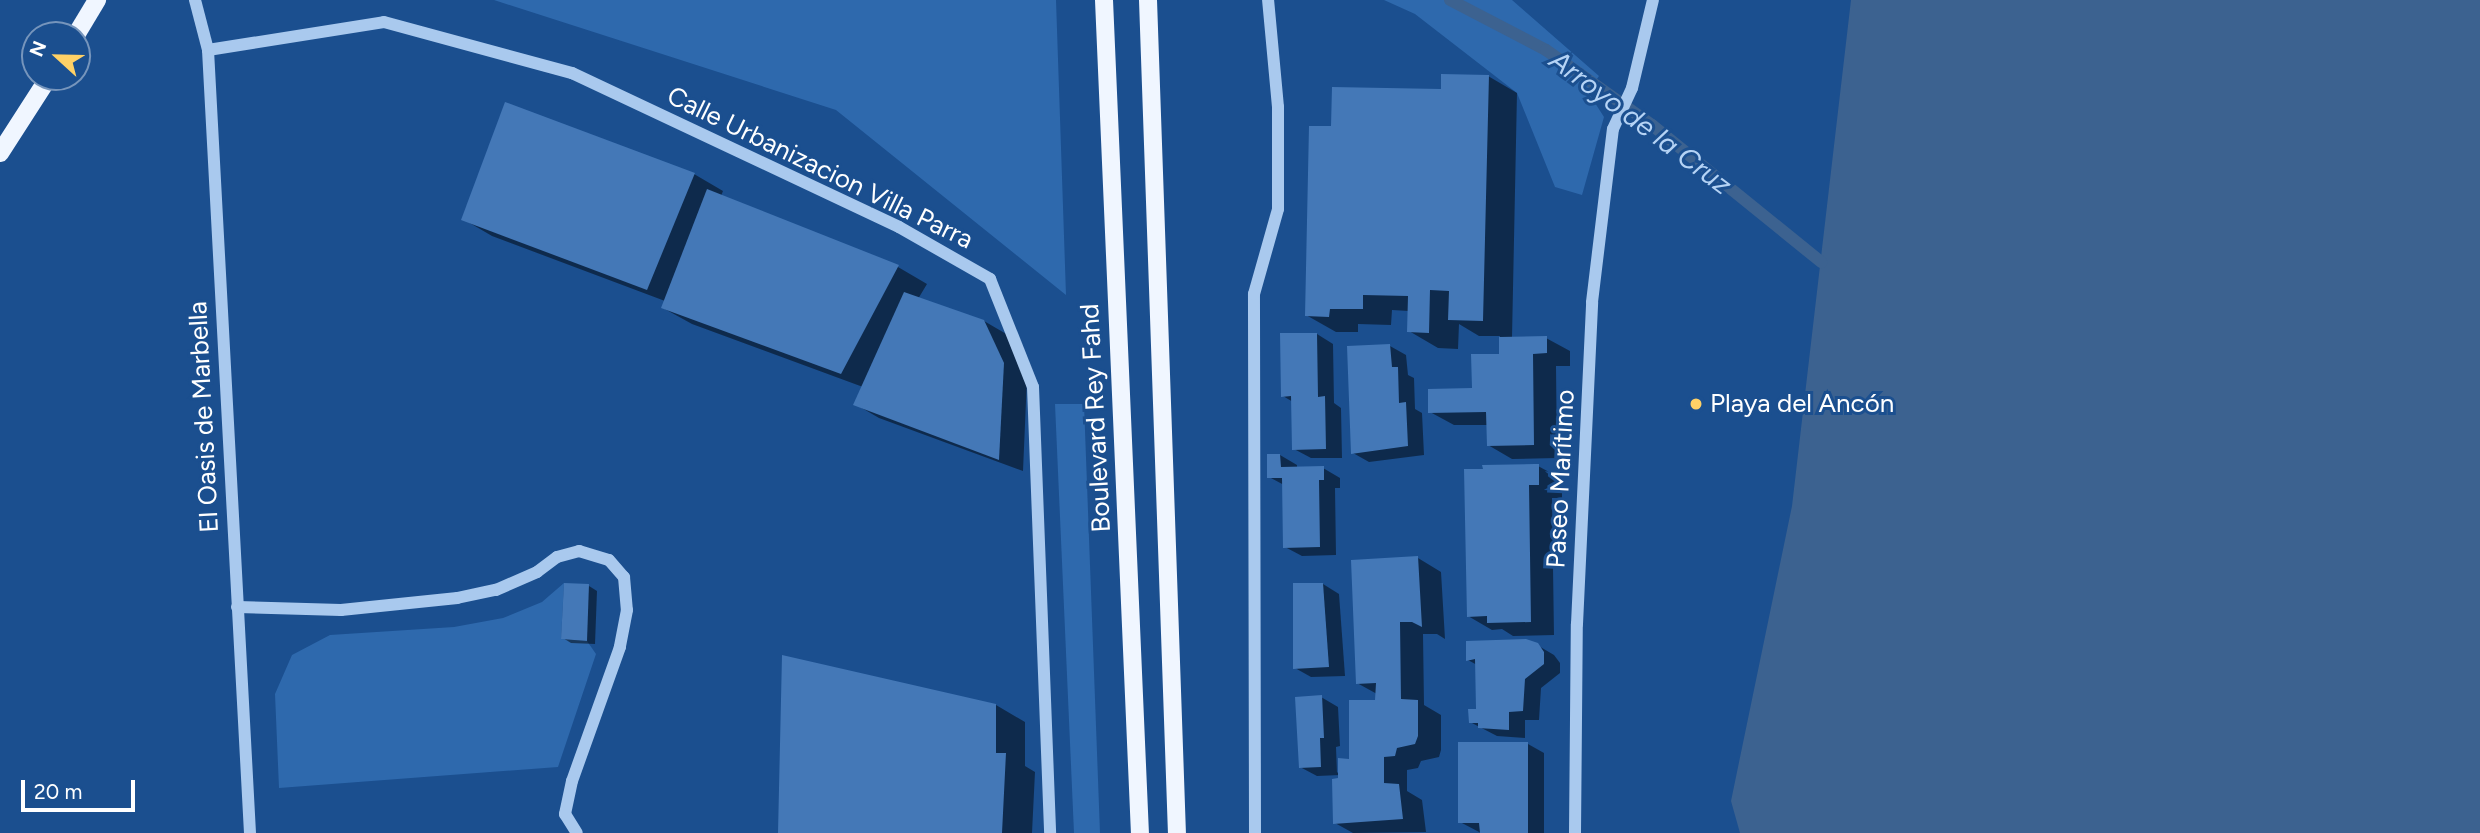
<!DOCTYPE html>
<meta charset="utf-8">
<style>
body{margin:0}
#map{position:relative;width:2480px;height:833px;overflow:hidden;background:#1b4f8f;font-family:Figtree,sans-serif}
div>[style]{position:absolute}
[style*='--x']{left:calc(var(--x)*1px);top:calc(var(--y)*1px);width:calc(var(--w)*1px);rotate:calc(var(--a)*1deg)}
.green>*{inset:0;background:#2e69ad}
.water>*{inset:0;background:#3c6290}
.shadow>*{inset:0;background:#0007}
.stream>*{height:12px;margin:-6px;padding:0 6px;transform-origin:6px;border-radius:6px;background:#3c6290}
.building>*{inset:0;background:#4478b7}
.minor>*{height:12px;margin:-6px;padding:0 6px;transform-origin:6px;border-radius:6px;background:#a9c9ee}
.major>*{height:18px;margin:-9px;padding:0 9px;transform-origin:9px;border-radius:9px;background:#f0f6ff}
.dots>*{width:19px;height:19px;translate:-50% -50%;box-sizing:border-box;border:4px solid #1b4f8f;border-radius:50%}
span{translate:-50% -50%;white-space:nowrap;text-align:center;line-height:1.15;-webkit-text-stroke:6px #1b4f8f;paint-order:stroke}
.street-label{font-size:26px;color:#fff}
.poi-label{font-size:26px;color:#fff}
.left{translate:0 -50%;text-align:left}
.water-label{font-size:28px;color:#b5d3f5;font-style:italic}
.north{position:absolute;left:21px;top:21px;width:70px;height:70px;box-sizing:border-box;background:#1b4f8f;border:2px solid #7695bc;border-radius:50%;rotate:292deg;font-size:19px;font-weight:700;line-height:28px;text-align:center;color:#fff}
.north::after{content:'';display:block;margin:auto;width:24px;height:32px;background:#ffd166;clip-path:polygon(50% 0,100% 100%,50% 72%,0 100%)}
.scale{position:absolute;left:21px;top:780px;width:114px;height:32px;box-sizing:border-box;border:4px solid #fff;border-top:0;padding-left:9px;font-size:21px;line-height:24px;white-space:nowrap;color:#fff;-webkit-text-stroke:5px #1b4f8f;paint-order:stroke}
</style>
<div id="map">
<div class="green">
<div style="clip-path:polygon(494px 0,1056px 0,1066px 295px,836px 110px)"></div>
<div style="clip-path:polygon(1384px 0,1512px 0,1599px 76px,1588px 92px,1604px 117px,1582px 195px,1555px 187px,1517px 93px,1415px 14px)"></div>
<div style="clip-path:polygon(1055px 404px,1084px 404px,1100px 833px,1074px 833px)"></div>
<div style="clip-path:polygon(564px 583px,561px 639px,587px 641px,596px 654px,558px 767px,279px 788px,275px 694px,292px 655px,330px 635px,454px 627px,503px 618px,542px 602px)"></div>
</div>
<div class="water">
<div style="clip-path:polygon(1851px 0,2480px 0,2480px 833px,1740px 833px,1731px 801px,1792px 506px)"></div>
</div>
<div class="shadow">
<div style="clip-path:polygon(1488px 76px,1517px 93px,1512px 338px,1546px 338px,1570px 351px,1570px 366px,1556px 366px,1557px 458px,1512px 459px,1488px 445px,1488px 425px,1454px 425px,1430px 412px,1474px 390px,1501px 356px,1500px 336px,1479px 336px,1459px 324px,1458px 349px,1438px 348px,1409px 331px,1409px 311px,1392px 310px,1391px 325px,1358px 324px,1358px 332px,1336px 332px,1306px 315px,1333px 128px)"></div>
<div style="clip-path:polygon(694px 174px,723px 191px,721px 196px,898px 267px,927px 284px,918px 299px,984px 321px,1008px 335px,1027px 378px,1023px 471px,879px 418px,855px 404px,863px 387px,692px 324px,663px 308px,665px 301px,492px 236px,463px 219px)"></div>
<div style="clip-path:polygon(1317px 334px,1333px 344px,1334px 403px,1341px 408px,1342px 458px,1311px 458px,1294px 449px,1293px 402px,1283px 396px)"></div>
<div style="clip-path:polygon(1390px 346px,1406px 355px,1408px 375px,1414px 378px,1415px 409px,1422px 413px,1424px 455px,1369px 462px,1353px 453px)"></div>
<div style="clip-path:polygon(1280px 455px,1297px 465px,1297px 469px,1323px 468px,1340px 478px,1340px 488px,1335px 488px,1336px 555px,1302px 556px,1285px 547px,1284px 485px,1269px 477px)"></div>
<div style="clip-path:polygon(1538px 466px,1562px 479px,1562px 498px,1552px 498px,1554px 635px,1513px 636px,1502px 629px,1492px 630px,1468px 616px,1485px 471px)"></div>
<div style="clip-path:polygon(1418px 558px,1441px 572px,1445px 639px,1437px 634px,1423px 634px,1424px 705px,1441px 715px,1441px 750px,1439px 757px,1421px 761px,1418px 768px,1407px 770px,1407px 791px,1422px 800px,1426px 832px,1353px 833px,1335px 823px,1340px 775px,1317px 776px,1300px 767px,1321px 697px,1338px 707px,1340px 746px,1336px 747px,1337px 773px,1350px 760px,1376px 701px,1377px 694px,1357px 683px)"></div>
<div style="clip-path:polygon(1323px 584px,1339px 594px,1345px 676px,1311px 677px,1295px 668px)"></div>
<div style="clip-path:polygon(589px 586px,597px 591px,595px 644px,571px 643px,563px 638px)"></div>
<div style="clip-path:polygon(1537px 645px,1554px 655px,1560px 663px,1560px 673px,1541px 688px,1539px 720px,1525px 720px,1525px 738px,1497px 736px,1470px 722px,1478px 710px,1477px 665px,1468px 660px)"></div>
<div style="clip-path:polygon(996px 705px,1025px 722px,1025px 766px,1035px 772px,1032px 833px,780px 833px)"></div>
<div style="clip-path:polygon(1528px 744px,1544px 753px,1544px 833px,1481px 833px,1460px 822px)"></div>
</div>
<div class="stream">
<div style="--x:1450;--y:0;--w:108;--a:27.5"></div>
<div style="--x:1546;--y:50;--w:130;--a:35.3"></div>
<div style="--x:1652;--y:125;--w:218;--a:39"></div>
</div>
<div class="building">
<div style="clip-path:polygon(1441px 74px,1489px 75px,1483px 321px,1448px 320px,1449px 291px,1430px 290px,1429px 333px,1407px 332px,1408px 296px,1363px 295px,1363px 309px,1330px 309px,1329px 317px,1305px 316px,1309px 126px,1331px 126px,1332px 87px,1441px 89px)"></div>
<div style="clip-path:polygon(505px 102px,695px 173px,647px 290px,461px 220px)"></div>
<div style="clip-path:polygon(707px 189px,899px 265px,841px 374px,661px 308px)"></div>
<div style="clip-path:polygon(904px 292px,984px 320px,1004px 363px,999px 460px,853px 405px)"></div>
<div style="clip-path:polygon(1280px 333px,1317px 333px,1318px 397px,1325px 396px,1326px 449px,1292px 450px,1291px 396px,1281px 397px)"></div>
<div style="clip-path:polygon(1547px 336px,1547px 353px,1533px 354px,1534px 445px,1487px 446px,1486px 412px,1428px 413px,1428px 389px,1472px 388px,1471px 354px,1499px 354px,1499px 337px)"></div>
<div style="clip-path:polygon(1390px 344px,1392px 367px,1398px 367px,1399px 403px,1406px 402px,1408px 446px,1351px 454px,1347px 346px)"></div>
<div style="clip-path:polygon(1267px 454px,1280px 454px,1281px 467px,1324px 466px,1324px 480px,1319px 480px,1320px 547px,1283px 548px,1282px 478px,1267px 478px)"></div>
<div style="clip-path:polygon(1535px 464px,1539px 464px,1539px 485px,1529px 485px,1531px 622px,1487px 623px,1487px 616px,1467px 617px,1464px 469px,1483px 469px,1482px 465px)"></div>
<div style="clip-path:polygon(1418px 556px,1422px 627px,1412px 622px,1400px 622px,1401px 699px,1418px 700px,1418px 736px,1415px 744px,1397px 748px,1395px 756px,1384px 757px,1384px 783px,1399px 784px,1403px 819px,1333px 824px,1332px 779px,1338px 778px,1338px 758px,1349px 759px,1349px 700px,1375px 700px,1376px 683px,1356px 684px,1351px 560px)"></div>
<div style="clip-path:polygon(564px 583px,589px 584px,587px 641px,561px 639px)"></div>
<div style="clip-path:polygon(1293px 583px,1323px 583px,1329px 667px,1293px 669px)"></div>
<div style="clip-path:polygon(1526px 639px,1538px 643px,1544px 652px,1544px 664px,1525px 679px,1523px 711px,1509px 712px,1509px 730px,1478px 728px,1478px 723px,1469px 723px,1468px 709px,1476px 709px,1475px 659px,1466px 661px,1466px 641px)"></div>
<div style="clip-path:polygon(782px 655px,996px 704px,996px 753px,1006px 753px,1002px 833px,778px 833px)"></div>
<div style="clip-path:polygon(1322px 695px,1324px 738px,1320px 738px,1321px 767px,1299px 768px,1295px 697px)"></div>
<div style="clip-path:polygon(1458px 742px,1528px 742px,1528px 833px,1480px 833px,1479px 823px,1458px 823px)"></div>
</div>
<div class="minor">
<div style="--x:195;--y:0;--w:52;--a:75.4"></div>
<div style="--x:208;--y:50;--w:784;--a:86.93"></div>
<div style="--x:208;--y:50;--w:178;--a:-9"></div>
<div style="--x:384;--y:22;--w:195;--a:15.2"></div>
<div style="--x:572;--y:73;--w:361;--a:25.2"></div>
<div style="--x:899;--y:227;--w:105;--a:29.7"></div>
<div style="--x:990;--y:279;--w:116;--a:68.3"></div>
<div style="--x:1033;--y:387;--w:446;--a:87.8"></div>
<div style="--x:237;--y:607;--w:104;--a:1.7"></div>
<div style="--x:341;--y:610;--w:117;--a:-5.9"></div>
<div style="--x:457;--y:598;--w:40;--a:-12"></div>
<div style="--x:496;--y:590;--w:45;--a:-23.7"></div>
<div style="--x:537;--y:572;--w:25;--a:-37"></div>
<div style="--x:557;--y:557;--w:23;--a:-15"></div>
<div style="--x:579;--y:551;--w:31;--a:17"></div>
<div style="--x:609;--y:560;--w:23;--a:49"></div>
<div style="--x:624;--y:577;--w:33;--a:85"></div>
<div style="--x:627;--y:610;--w:38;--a:101"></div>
<div style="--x:620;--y:647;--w:142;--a:109.7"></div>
<div style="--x:572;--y:781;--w:34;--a:102"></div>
<div style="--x:565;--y:814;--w:22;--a:58"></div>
<div style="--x:1255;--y:833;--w:539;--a:-90.11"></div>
<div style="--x:1254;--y:294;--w:88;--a:-74.2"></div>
<div style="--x:1278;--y:209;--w:102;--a:-90"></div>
<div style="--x:1278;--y:107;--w:107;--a:-95.3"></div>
<div style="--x:1575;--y:833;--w:209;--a:-89.5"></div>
<div style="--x:1577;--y:624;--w:322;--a:-87.3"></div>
<div style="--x:1592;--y:302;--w:174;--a:-83.1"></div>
<div style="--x:1613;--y:129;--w:45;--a:-65.1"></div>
<div style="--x:1632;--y:88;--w:90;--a:-76.6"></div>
</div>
<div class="major">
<div style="--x:1104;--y:0;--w:834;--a:87.53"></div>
<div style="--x:1148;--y:0;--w:834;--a:88.01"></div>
<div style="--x:76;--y:35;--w:41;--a:-59"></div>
<div style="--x:0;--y:153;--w:90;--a:-57.2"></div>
</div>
<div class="dots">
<div style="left:1696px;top:404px;background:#ffd166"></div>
</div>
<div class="street-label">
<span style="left:820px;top:168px;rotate:26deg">Calle Urbanizacion Villa Parra</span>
<span style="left:204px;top:417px;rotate:-93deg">El Oasis de Marbella</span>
<span style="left:1096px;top:418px;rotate:-93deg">Boulevard Rey Fahd</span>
<span style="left:1561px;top:479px;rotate:-87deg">Paseo Marítimo</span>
</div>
<div class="poi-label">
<span class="left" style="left:1710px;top:404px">Playa del Ancón</span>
</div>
<div class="water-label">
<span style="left:1641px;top:122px;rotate:37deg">Arroyo de la Cruz</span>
</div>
<div class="north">N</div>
<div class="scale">20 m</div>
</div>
